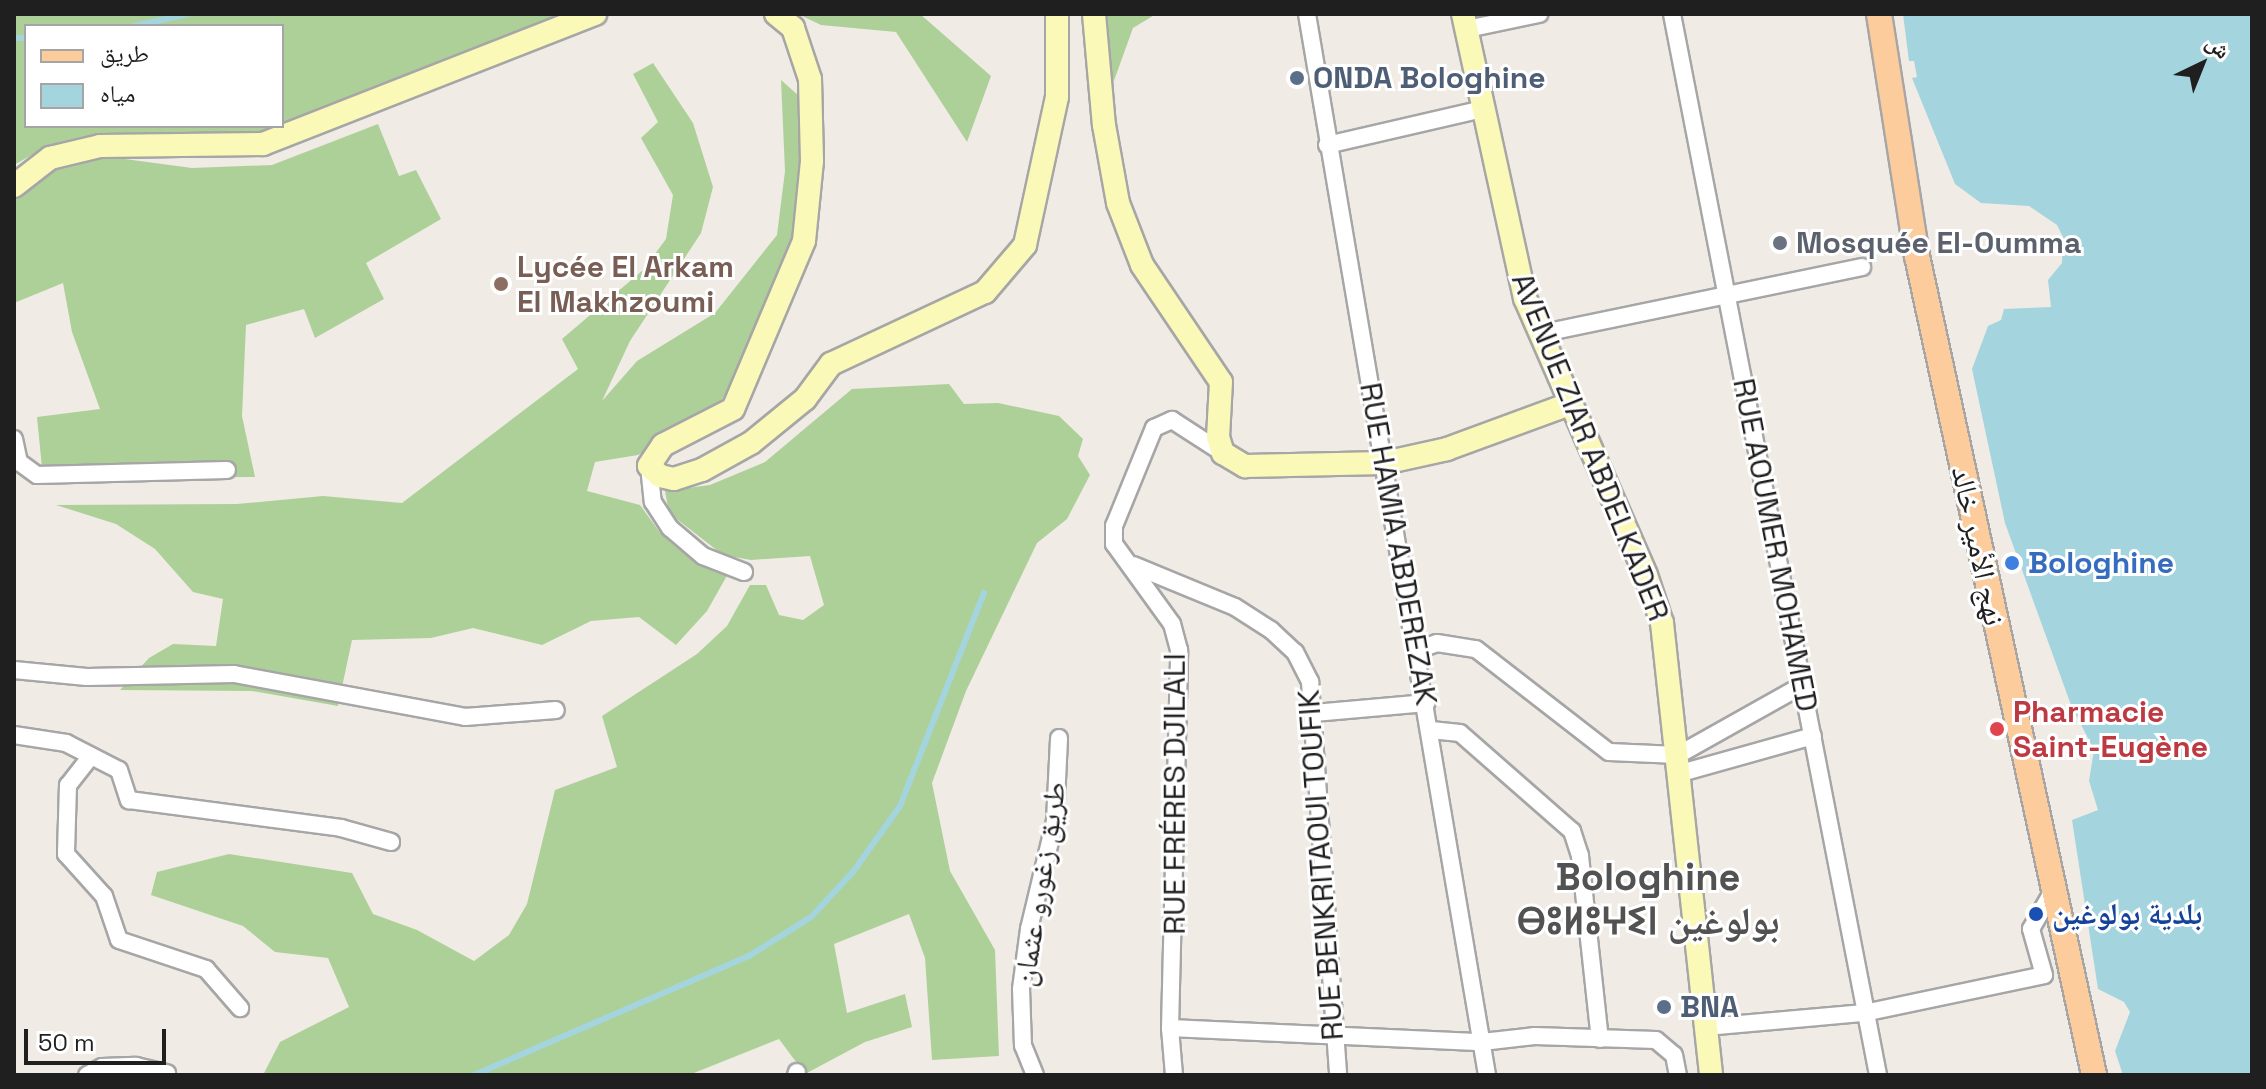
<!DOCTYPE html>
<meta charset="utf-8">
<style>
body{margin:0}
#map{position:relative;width:2266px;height:1089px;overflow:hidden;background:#f0ebe5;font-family:"Space Grotesk","Noto Naskh Arabic","Noto Sans Tifinagh",sans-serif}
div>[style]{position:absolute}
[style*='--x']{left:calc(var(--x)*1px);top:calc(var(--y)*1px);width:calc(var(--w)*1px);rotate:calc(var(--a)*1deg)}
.forest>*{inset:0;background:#add099}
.water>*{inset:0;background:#a4d5de}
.stream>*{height:6px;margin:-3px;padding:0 3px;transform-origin:3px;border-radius:3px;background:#a4d5de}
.roads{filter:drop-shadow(2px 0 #a6a6a6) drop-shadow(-2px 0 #a6a6a6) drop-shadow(0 2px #a6a6a6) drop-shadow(0 -2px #a6a6a6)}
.street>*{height:16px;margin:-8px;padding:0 8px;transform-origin:8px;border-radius:8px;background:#fff}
.secondary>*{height:22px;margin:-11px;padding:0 11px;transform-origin:11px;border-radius:11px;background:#fbf9b8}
.primary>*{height:24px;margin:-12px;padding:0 12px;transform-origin:12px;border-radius:12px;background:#fdcc9c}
.dots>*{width:22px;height:22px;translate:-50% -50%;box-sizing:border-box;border:4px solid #fff;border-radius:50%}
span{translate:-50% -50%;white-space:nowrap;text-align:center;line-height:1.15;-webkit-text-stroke:6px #fff;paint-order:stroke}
.service-label{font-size:30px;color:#4e5e75;font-weight:700}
.left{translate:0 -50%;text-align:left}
.worship-label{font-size:30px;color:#5b616d;font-weight:700}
.education-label{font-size:30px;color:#785e54;font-weight:700}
.street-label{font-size:30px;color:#1f1f1f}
.shop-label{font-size:30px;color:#366cbe;font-weight:700}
.health-label{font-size:30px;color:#be3a42;font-weight:700}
.transit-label{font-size:30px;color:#164399;font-weight:700}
.district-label{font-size:38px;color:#525252;font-weight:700}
.frame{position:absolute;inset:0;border:16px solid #1f1f1f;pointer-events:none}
.legend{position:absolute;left:24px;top:24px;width:260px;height:104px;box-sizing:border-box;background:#fff;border:2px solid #a5a5a5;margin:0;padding:10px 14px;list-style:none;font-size:24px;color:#1f1f1f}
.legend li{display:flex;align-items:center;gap:16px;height:40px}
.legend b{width:40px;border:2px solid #a5a5a5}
.north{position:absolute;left:2162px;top:24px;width:80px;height:80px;-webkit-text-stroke:6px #fff;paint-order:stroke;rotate:43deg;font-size:22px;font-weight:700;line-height:32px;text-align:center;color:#1f1f1f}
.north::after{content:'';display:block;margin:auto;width:28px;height:36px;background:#1f1f1f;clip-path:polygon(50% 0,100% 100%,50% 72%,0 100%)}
.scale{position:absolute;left:24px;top:1029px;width:142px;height:36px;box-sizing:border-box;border:4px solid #1f1f1f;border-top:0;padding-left:10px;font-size:24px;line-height:28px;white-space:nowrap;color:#1f1f1f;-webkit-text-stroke:6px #fff;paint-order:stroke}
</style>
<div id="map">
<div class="forest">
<div style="clip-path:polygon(14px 14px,574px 14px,282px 124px,282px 26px,26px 26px,26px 126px,277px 126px,248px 135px,101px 138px,37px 152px,14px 165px)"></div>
<div style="clip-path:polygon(798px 14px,920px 14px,991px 76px,967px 142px,896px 32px,821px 25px)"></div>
<div style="clip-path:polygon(1102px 14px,1156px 14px,1133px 28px,1107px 100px,1108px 34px)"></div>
<div style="clip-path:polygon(653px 63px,693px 123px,713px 187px,701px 233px,630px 341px,602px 401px,637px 361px,715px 313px,777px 235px,785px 171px,781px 80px,799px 96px,800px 226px,760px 329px,726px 393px,710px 418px,638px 455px,595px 462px,587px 491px,640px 505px,661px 534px,688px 557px,729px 572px,707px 611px,676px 645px,639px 617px,591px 621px,542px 645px,473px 628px,431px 638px,352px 640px,338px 706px,252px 691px,120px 690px,149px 658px,173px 644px,216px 646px,223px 599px,193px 592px,155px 549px,116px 524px,56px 505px,237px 504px,323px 496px,402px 503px,578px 369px,562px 339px,643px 270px,666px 239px,673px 195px,641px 138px,658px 122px,633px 74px)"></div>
<div style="clip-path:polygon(378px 124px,399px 176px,416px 170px,441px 219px,366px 263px,384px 299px,315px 338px,304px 309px,246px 325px,242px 416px,255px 477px,43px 478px,37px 417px,100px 409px,72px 332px,63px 283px,14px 303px,14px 204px,21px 185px,60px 163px,110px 157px,192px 168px,272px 165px)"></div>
<div style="clip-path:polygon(949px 384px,964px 404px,998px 403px,1059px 416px,1083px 439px,1078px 456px,1090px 475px,1067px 519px,1037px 543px,966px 691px,932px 783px,950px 871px,995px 950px,999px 1056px,932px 1060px,925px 958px,909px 914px,834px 944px,847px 1013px,905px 994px,912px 1027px,865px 1042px,805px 1074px,779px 1039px,689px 1075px,263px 1075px,280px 1042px,349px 1007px,328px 958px,275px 952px,243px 926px,151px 895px,157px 872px,229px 854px,352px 873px,373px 914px,417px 930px,474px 961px,509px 935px,527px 904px,555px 790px,617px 767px,602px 716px,697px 654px,727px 626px,750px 585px,766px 585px,779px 615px,803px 620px,824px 605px,810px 556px,751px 560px,723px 555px,669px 513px,665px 491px,710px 485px,765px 462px,852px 389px)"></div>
</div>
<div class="water">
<div style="clip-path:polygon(1903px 14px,2252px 14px,2252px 1075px,2123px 1075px,2115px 1051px,2130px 1012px,2124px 1002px,2098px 989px,2072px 820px,2098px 810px,2089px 781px,2094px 750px,2071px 705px,2005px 523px,1972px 369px,1988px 326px,2001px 320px,2004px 309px,2051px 307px,2048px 280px,2062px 263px,2063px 237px,2057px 225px,2029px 206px,1981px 203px,1955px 184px,1912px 78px,1917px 77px,1914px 61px,1909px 61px)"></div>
</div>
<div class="stream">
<div style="--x:134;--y:26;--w:55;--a:-12.5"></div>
<div style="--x:14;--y:38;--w:12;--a:0"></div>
<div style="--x:474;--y:1075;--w:300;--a:-23.4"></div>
<div style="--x:749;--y:956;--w:73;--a:-32.2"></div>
<div style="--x:811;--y:917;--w:62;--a:-47"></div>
<div style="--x:853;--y:872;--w:81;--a:-54.5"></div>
<div style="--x:900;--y:806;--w:229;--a:-68.5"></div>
</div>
<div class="roads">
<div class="street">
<div style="--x:1307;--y:14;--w:1076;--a:80.37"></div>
<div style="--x:1672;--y:14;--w:1081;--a:79.01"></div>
<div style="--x:1467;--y:29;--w:74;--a:-11.8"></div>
<div style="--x:1327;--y:145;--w:160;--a:-13"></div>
<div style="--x:1539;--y:334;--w:330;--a:-11.7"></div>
<div style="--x:14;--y:439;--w:24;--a:78"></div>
<div style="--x:19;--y:462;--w:22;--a:36"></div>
<div style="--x:37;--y:475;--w:190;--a:-1.5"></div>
<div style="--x:649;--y:466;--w:36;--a:84"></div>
<div style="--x:653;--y:502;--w:31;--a:57"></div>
<div style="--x:670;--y:528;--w:43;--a:40.3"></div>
<div style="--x:703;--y:556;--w:44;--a:21.3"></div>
<div style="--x:1133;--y:565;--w:110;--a:22.4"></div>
<div style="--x:1235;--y:607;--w:43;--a:32.6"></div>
<div style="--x:1271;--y:630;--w:33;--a:43"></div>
<div style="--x:1295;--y:652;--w:34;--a:63"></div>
<div style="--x:1310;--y:682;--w:394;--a:85.9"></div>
<div style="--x:1415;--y:651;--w:23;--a:-20"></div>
<div style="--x:1437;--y:643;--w:39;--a:9"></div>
<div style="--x:1476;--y:649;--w:168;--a:37.8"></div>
<div style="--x:1609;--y:752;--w:69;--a:2.5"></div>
<div style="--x:1678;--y:755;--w:141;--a:-29.3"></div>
<div style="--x:14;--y:670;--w:73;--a:5.5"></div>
<div style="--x:87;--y:677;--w:147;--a:-1.2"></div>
<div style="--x:234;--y:674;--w:235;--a:10.5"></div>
<div style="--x:465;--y:717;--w:91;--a:-4.4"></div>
<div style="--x:1314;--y:713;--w:113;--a:-5.1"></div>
<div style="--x:1431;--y:730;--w:29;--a:6"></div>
<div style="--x:1460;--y:733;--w:149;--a:41.2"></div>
<div style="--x:1572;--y:831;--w:26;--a:72"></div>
<div style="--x:1580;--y:856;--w:184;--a:83.8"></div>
<div style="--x:14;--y:735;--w:53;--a:8.7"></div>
<div style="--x:66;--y:743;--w:59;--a:27"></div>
<div style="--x:119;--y:770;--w:32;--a:72"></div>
<div style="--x:129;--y:800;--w:214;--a:7.5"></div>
<div style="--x:341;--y:828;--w:52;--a:15.6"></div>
<div style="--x:91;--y:756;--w:37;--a:128"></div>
<div style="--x:68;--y:785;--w:69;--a:91.7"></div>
<div style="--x:66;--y:854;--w:57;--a:47.9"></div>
<div style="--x:104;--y:896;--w:46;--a:71.2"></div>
<div style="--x:119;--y:940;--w:92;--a:18.4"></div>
<div style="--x:206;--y:969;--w:52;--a:48.9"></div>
<div style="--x:1681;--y:773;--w:137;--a:-15.7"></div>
<div style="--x:1706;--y:1027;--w:159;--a:-5.1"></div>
<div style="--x:1864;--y:1013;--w:184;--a:-11.9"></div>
<div style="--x:2044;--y:975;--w:48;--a:-105.8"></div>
<div style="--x:2031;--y:929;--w:46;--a:-60.1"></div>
<div style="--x:1170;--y:1028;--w:312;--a:2.6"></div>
<div style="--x:1482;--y:1042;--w:53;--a:-6.5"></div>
<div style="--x:1535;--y:1036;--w:121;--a:1.9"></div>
<div style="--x:1656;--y:1040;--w:23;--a:40"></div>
<div style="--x:1674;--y:1055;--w:20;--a:79"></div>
<div style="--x:87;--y:1075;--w:17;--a:-28"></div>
<div style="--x:102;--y:1067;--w:34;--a:-2"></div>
<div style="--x:136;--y:1066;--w:32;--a:13"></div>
<div style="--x:796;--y:1075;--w:3;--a:-72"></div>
<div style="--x:1035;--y:1075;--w:31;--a:-112"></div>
<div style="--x:1023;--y:1046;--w:57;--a:-92"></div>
<div style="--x:1021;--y:989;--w:61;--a:-82.4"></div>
<div style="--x:1029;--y:929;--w:111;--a:-76.5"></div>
<div style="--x:1055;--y:821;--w:83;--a:-87.2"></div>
<div style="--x:1174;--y:1075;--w:47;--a:-94.9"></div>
<div style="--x:1170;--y:1028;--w:378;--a:-88.6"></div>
<div style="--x:1179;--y:650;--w:27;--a:-105"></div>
<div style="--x:1172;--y:624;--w:99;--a:-125.9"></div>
<div style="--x:1114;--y:544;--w:18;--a:-90"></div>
<div style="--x:1114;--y:526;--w:106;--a:-67.8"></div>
<div style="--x:1154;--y:428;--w:20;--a:-24"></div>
<div style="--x:1172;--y:420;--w:61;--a:32.9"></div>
</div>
<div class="secondary">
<div style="--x:776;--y:14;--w:22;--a:39"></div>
<div style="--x:793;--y:28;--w:54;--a:71.6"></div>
<div style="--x:810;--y:79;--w:82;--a:88.6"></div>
<div style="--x:812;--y:161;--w:80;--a:95.7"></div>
<div style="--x:804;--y:241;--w:182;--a:112.9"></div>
<div style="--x:733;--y:409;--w:79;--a:152.8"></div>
<div style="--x:663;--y:445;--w:25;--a:124"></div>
<div style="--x:649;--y:466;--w:15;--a:42"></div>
<div style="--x:660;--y:476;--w:14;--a:12"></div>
<div style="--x:674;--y:479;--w:29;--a:-18"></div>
<div style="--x:702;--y:470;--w:56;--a:-28.9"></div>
<div style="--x:751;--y:443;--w:70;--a:-39.2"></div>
<div style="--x:805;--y:399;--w:44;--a:-53.4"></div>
<div style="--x:831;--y:364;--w:170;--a:-25.1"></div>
<div style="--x:985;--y:292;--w:62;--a:-49.6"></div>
<div style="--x:1025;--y:245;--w:151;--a:-77.8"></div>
<div style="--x:1057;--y:97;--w:83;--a:-90"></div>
<div style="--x:1094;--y:14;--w:111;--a:84.9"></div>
<div style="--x:1104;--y:125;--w:79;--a:79.8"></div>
<div style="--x:1118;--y:203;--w:66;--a:68.8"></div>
<div style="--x:1142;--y:265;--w:141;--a:56"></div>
<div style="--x:1221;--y:382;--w:55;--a:93.1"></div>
<div style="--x:1218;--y:437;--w:17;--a:73"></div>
<div style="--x:1223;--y:453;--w:26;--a:31"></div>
<div style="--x:1245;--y:466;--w:139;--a:-1.2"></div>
<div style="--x:1384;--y:463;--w:65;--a:-12.5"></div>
<div style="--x:1447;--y:449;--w:130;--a:-20.2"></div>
<div style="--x:1463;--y:14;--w:291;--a:77.7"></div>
<div style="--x:1525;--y:298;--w:302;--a:66.4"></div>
<div style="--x:1646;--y:575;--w:51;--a:71.6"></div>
<div style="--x:1662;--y:623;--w:455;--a:83.8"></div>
<div style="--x:14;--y:186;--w:46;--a:-37.9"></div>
<div style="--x:50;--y:158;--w:51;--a:-13.5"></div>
<div style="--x:100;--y:146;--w:163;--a:-0.7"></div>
<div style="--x:263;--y:144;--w:357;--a:-21.4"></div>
</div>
<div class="primary">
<div style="--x:1879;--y:14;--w:245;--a:81.1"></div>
<div style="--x:1917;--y:256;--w:838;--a:77.8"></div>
</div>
</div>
<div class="dots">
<div style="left:1297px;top:78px;background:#5c6f8a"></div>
<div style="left:1780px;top:243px;background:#6b7280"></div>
<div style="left:501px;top:284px;background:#8d6e63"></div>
<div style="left:2012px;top:563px;background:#3f7fe0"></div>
<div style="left:1997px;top:729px;background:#e0444e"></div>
<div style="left:2036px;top:914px;background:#1a4fb4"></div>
<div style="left:1664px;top:1007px;background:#5c6f8a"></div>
</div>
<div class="service-label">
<span class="left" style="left:1313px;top:78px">ONDA Bologhine</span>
<span class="left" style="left:1680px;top:1007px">BNA</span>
</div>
<div class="worship-label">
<span class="left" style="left:1796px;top:243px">Mosquée El-Oumma</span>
</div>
<div class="education-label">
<span class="left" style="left:517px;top:284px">Lycée El Arkam<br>El Makhzoumi</span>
</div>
<div class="street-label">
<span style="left:1590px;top:447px;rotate:68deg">AVENUE ZIAR ABDELKADER</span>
<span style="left:1398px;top:544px;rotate:80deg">RUE HAMIA ABDEREZAK</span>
<span style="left:1775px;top:545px;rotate:79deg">RUE AOUMER MOHAMED</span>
<span style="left:1978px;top:546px;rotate:78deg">نهج الأمير خالد</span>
<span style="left:1175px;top:794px;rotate:-90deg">RUE FRÉRES DJILALI</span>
<span style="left:1321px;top:865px;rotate:-94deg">RUE BENKRITAOUI TOUFIK</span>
<span style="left:1040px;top:884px;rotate:-81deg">طريق زغورو عثمان</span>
</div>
<div class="shop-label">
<span class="left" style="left:2028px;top:563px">Bologhine</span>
</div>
<div class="health-label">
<span class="left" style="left:2013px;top:729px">Pharmacie<br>Saint-Eugène</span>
</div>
<div class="transit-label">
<span class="left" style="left:2052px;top:914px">بلدية بولوغين</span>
</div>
<div class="district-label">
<span style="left:1648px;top:900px">Bologhine<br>ⴱⵓⵍⵓⵖⵉⵏ بولوغين</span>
</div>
<div class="frame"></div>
<ul class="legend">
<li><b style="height:10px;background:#fdcc9c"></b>طريق</li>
<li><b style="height:22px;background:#a4d5de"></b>مياه</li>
</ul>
<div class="north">ش</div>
<div class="scale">50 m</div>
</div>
